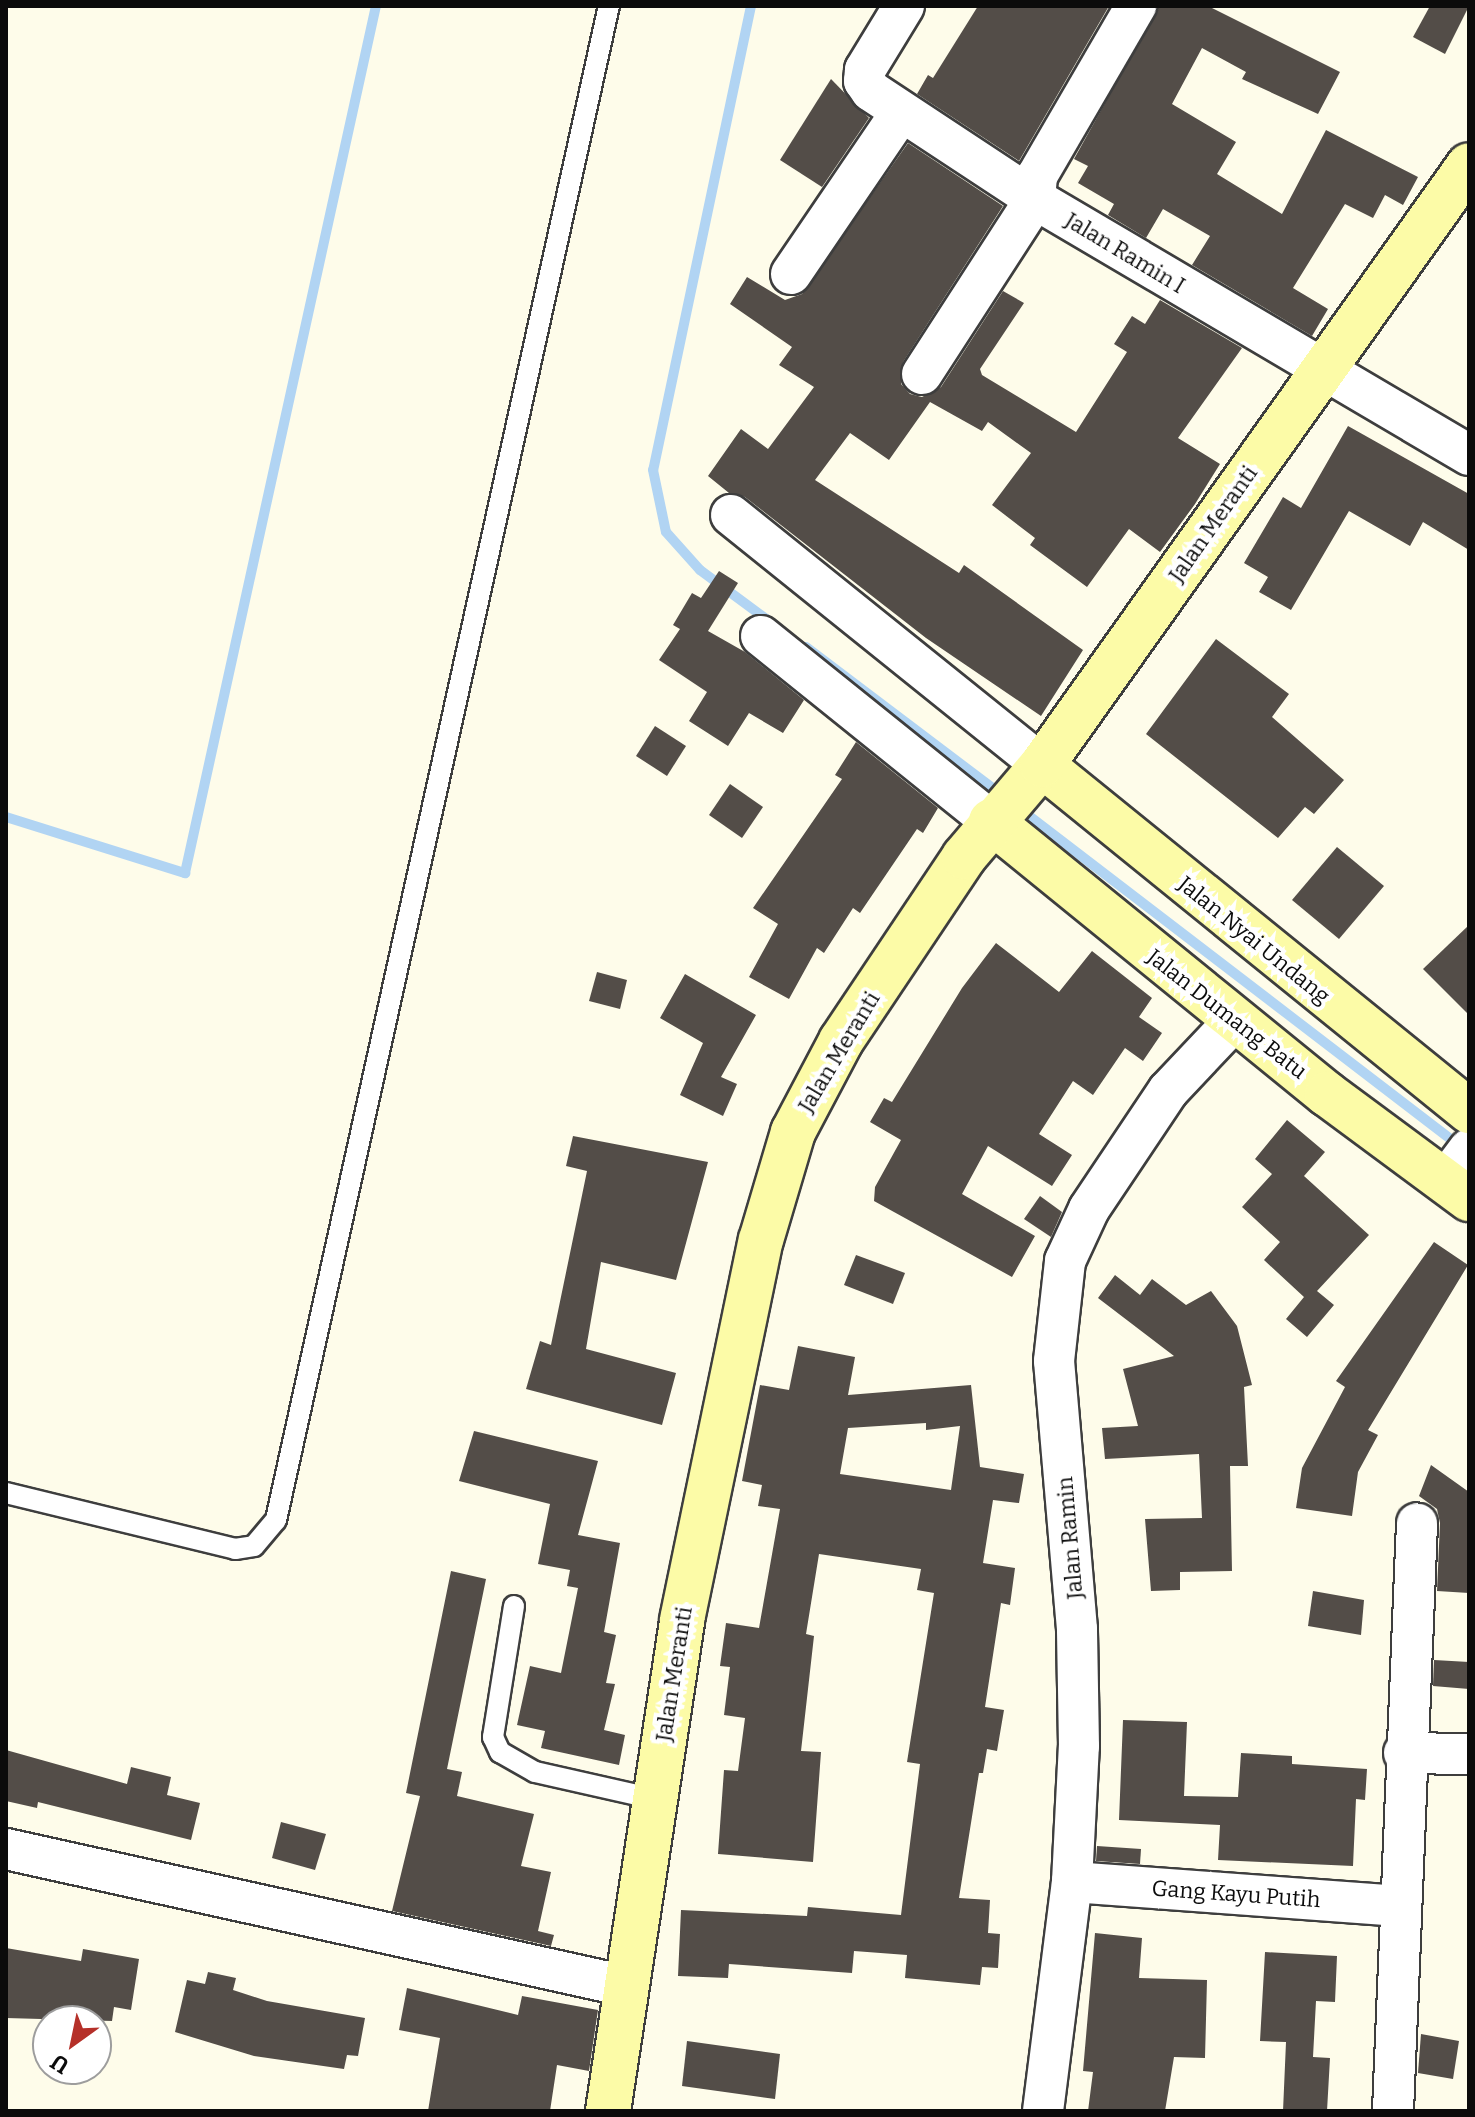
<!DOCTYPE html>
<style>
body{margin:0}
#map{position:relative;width:1475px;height:2117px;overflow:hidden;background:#fefcea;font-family:Bitter,serif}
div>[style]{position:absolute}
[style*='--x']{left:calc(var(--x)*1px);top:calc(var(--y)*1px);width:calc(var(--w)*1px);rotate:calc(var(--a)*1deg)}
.stream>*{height:10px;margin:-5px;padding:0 5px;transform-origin:5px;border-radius:5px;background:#b1d4f3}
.building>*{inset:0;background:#534d48}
.roads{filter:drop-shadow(2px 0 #3e3e3e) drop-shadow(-2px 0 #3e3e3e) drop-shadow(0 2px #3e3e3e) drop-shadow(0 -2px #3e3e3e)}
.lane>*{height:20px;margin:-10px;padding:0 10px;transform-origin:10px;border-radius:10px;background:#fff}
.street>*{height:40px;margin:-20px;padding:0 20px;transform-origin:20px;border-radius:20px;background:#fff}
.secondary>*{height:44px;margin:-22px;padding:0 22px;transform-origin:22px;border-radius:22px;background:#fcfba7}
span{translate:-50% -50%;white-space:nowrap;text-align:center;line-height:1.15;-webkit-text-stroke:8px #fff;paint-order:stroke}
.street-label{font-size:22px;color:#0b0b0b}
.frame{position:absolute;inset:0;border:8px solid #0b0b0b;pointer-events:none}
.north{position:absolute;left:32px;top:2005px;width:80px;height:80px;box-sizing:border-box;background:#fff;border:2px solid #9d9d9d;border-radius:50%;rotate:213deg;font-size:22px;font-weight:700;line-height:32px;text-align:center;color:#0b0b0b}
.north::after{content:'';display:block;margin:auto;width:28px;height:36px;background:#b53029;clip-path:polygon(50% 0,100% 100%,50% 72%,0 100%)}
</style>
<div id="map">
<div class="stream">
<div style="--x:751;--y:6;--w:474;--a:101.9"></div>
<div style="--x:653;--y:470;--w:63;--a:78.2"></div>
<div style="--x:666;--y:532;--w:51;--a:48.2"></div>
<div style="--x:700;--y:570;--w:91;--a:36.5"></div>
<div style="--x:806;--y:647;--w:248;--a:37.1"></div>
<div style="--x:1020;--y:809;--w:556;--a:37.47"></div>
<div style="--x:6;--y:817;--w:188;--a:17.4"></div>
<div style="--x:185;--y:873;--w:888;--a:-77.58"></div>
</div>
<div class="building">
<div style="clip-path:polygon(978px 6px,1109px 6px,1019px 161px,917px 94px,928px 75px,933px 78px)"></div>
<div style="clip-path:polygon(1159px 6px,1208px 6px,1340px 72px,1318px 114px,1242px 79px,1246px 72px,1202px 48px,1172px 104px,1236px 142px,1217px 174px,1282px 214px,1326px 130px,1418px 177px,1403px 205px,1385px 195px,1373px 218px,1345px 204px,1293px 288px,1328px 309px,1312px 336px,1192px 265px,1210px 236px,1163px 209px,1146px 238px,1108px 215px,1114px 204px,1078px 183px,1088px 166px,1074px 159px)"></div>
<div style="clip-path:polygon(1430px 6px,1469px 6px,1445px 54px,1413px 37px)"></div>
<div style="clip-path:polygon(831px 79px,869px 118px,822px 187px,780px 160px)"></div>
<div style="clip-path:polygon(908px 143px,1003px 206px,903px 362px,901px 384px,910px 394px,922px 397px,941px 387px,1003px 291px,1024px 303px,980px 369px,982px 375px,1076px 432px,1127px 352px,1114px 344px,1132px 316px,1145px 324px,1160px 300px,1242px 348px,1178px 438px,1220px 464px,1195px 504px,1160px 552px,1129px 529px,1087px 587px,1030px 545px,1035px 538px,992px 505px,1031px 453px,988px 422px,982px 431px,930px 402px,889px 460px,850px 433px,815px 480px,959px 573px,964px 565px,1083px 650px,1041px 716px,926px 638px,745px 497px,729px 493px,708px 476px,741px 429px,768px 449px,814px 387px,779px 365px,792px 347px,730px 304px,747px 277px,785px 300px,802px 294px)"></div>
<div style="clip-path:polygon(1348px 426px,1469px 494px,1469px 550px,1423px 522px,1410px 546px,1349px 511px,1291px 610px,1259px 592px,1268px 577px,1244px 563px,1283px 497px,1301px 508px)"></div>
<div style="clip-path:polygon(719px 571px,738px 583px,708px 631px,745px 652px,804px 700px,783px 733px,749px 713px,728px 746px,689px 721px,707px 692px,659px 660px,680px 629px,673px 625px,692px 593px,701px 598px)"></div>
<div style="clip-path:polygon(1216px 639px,1289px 694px,1272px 717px,1344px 780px,1314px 814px,1305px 807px,1278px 838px,1146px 734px)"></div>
<div style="clip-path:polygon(655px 726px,686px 746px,667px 776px,636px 756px)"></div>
<div style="clip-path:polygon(856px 742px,938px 808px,923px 833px,917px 829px,860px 913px,853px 908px,824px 953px,817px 948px,789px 999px,749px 977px,778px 924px,753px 908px,842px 779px,835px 775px)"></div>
<div style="clip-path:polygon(730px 784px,763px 807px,742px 838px,709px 815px)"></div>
<div style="clip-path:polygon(1337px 847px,1384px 886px,1339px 939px,1292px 900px)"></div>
<div style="clip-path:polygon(1469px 925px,1469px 1015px,1423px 969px)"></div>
<div style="clip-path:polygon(996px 943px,1059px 992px,1092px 951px,1152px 998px,1139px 1017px,1162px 1033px,1143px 1061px,1125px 1048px,1093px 1095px,1073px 1081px,1039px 1134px,1072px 1155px,1052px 1186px,988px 1146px,962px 1194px,1035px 1236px,1012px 1277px,874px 1201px,875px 1187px,901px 1140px,870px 1122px,884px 1098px,892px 1102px,962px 988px)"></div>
<div style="clip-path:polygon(597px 972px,627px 980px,620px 1009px,589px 1001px)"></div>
<div style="clip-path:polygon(685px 974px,756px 1015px,721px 1077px,737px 1084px,723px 1116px,680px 1095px,703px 1043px,660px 1018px)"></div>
<div style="clip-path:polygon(1287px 1120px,1325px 1152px,1304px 1176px,1369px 1235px,1317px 1291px,1334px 1305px,1307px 1337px,1286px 1319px,1304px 1297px,1264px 1260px,1280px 1242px,1242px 1207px,1272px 1174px,1255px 1159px)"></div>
<div style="clip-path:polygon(573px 1136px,708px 1162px,676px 1280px,601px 1262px,586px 1349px,676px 1373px,662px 1425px,526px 1389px,540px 1341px,551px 1345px,580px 1205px,587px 1171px,566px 1166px)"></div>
<div style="clip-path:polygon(1040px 1196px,1062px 1212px,1051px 1237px,1024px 1219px)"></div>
<div style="clip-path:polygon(1434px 1242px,1468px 1265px,1368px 1430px,1378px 1435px,1358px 1472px,1352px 1516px,1296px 1508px,1302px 1468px,1345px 1387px,1336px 1381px)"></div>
<div style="clip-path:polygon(856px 1255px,905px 1273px,893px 1304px,844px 1285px)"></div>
<div style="clip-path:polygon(1115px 1275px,1140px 1295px,1152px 1279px,1186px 1305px,1211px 1291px,1237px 1326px,1252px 1385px,1244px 1387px,1248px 1466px,1230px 1466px,1232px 1571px,1180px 1572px,1180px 1590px,1151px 1591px,1145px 1519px,1202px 1518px,1199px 1454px,1105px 1459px,1102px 1428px,1138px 1426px,1123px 1369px,1174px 1356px,1098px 1298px)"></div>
<div style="clip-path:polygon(evenodd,798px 1346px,855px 1357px,848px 1395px,971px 1385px,980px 1467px,1024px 1474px,1019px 1503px,993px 1500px,983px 1563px,1015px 1568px,1010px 1605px,1001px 1603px,985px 1707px,1004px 1710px,997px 1751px,987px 1749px,983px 1773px,979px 1773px,959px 1898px,990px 1900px,988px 1933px,1000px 1934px,998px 1968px,982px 1967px,980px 1985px,905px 1978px,907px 1955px,854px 1951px,852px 1973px,729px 1964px,728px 1978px,678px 1976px,681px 1910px,807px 1916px,808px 1907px,901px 1915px,920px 1764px,907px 1762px,934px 1593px,917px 1590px,921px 1569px,819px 1554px,806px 1634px,814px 1636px,801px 1751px,821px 1752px,813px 1862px,718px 1854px,724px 1770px,738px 1771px,745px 1718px,724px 1715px,730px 1667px,720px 1666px,726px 1623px,759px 1628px,780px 1509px,758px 1506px,762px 1485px,742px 1481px,760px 1385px,789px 1390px,798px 1346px,926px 1423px,926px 1430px,960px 1426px,951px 1490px,840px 1474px,848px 1428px,926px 1423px)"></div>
<div style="clip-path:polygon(474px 1431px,598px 1461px,578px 1535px,620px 1543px,604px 1632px,616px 1635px,606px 1683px,615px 1684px,604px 1730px,625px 1735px,619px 1765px,541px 1748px,545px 1731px,517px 1725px,530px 1666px,561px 1673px,578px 1588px,567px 1586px,570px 1570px,538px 1564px,550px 1504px,459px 1481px)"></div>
<div style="clip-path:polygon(1431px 1465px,1469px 1492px,1469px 1593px,1437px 1591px,1440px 1523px,1437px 1509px,1419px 1496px)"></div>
<div style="clip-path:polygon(451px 1571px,486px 1579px,447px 1769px,462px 1772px,457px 1796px,534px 1814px,521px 1866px,551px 1872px,538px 1931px,554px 1935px,551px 1946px,392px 1911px,420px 1796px,406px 1793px)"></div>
<div style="clip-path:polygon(1313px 1591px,1364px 1600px,1361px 1635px,1308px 1626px)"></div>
<div style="clip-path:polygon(1434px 1660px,1469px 1662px,1469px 1689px,1433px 1686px)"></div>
<div style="clip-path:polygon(1123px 1720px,1187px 1722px,1184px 1796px,1238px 1797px,1241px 1753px,1292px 1756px,1292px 1764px,1367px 1769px,1365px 1800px,1356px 1799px,1353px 1866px,1218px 1860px,1220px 1825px,1119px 1820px)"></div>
<div style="clip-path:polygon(6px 1750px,127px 1784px,131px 1767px,171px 1777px,167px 1795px,200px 1803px,191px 1840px,38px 1802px,37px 1808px,6px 1801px)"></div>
<div style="clip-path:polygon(281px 1822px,326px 1834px,315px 1870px,272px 1858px)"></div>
<div style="clip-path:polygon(1097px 1846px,1141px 1849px,1140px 1864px,1096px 1861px)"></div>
<div style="clip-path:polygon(1095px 1933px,1142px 1938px,1139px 1978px,1207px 1980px,1205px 2058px,1174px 2057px,1165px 2111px,1088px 2111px,1093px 2072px,1083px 2071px)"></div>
<div style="clip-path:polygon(6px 1948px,81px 1961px,83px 1949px,139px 1959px,131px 2010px,114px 2007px,112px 2021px,6px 2018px)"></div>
<div style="clip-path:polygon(1265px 1952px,1337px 1956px,1335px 2002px,1316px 2001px,1313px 2057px,1330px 2058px,1327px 2111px,1283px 2111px,1286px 2042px,1260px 2041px)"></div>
<div style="clip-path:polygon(208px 1972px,236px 1978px,233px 1990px,267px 2001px,365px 2018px,358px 2056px,347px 2055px,344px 2069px,254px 2056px,175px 2032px,187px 1980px,205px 1984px)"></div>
<div style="clip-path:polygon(407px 1988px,518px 2015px,522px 1996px,598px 2010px,589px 2071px,557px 2065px,550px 2111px,428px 2111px,440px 2038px,399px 2030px)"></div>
<div style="clip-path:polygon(1421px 2034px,1459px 2041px,1453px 2079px,1418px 2073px)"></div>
<div style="clip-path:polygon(687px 2041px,780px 2054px,775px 2099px,682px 2086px)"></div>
</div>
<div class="roads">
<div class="lane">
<div style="--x:6;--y:1493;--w:236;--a:13.7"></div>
<div style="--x:235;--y:1549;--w:19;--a:-9"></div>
<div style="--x:254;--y:1546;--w:34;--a:-50"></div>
<div style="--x:276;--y:1520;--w:1550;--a:-77.6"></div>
<div style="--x:514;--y:1606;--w:133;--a:99.1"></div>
<div style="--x:493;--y:1737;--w:17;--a:65"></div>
<div style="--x:500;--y:1752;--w:40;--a:29.7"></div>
<div style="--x:535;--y:1772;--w:123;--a:12.7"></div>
</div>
<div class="street">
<div style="--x:904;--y:6;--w:75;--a:121.4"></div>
<div style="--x:865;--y:70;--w:11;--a:95"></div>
<div style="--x:864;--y:81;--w:12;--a:55"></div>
<div style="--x:871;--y:91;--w:196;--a:33.4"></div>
<div style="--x:1035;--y:199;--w:504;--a:30.53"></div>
<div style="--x:791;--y:274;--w:196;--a:-55.8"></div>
<div style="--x:922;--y:374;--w:208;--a:-57.1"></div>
<div style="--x:1035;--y:199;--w:23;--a:-85"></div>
<div style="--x:1037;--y:176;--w:197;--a:-59.8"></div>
<div style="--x:731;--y:515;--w:399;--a:38.8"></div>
<div style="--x:761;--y:636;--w:295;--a:38.8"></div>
<div style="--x:1445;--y:1181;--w:40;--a:-53"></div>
<div style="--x:1404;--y:1753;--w:65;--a:0.9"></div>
<div style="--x:6;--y:1849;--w:635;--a:12.46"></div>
<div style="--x:1072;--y:1882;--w:329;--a:4.2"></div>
<div style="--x:1043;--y:2111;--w:231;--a:-82.8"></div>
<div style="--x:1072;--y:1882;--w:136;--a:-87.1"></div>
<div style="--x:1079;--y:1746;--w:117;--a:-91"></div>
<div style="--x:1077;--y:1629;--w:269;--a:-94.9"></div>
<div style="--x:1054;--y:1361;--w:101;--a:-83.7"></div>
<div style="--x:1065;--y:1261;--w:57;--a:-65.2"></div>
<div style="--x:1089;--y:1209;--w:142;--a:-56.2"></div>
<div style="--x:1168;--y:1091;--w:98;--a:-46.7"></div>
<div style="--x:1393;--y:2111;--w:588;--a:-87.66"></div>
</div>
<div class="secondary">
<div style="--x:1042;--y:765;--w:550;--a:39.02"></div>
<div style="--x:991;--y:821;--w:433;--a:39.1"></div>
<div style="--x:1327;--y:1094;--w:177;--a:36.5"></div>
<div style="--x:608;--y:2111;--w:497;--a:-81.4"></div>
<div style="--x:682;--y:1620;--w:388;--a:-78.3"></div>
<div style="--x:761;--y:1240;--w:113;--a:-73.5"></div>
<div style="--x:793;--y:1132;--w:103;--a:-62.2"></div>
<div style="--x:841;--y:1041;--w:221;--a:-56.2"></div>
<div style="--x:964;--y:857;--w:121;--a:-49.7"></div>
<div style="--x:1042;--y:765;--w:736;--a:-54.56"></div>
</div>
</div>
<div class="street-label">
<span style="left:1125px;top:253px;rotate:31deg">Jalan Ramin I</span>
<span style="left:1213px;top:524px;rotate:-55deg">Jalan Meranti</span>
<span style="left:1254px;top:940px;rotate:39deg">Jalan Nyai Undang</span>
<span style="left:1227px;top:1014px;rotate:38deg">Jalan Dumang Batu</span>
<span style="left:839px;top:1052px;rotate:-59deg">Jalan Meranti</span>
<span style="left:1070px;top:1538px;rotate:-95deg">Jalan Ramin</span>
<span style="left:674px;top:1674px;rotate:-81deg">Jalan Meranti</span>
<span style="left:1236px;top:1894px;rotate:4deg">Gang Kayu Putih</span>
</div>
<div class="frame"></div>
<div class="north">U</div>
</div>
